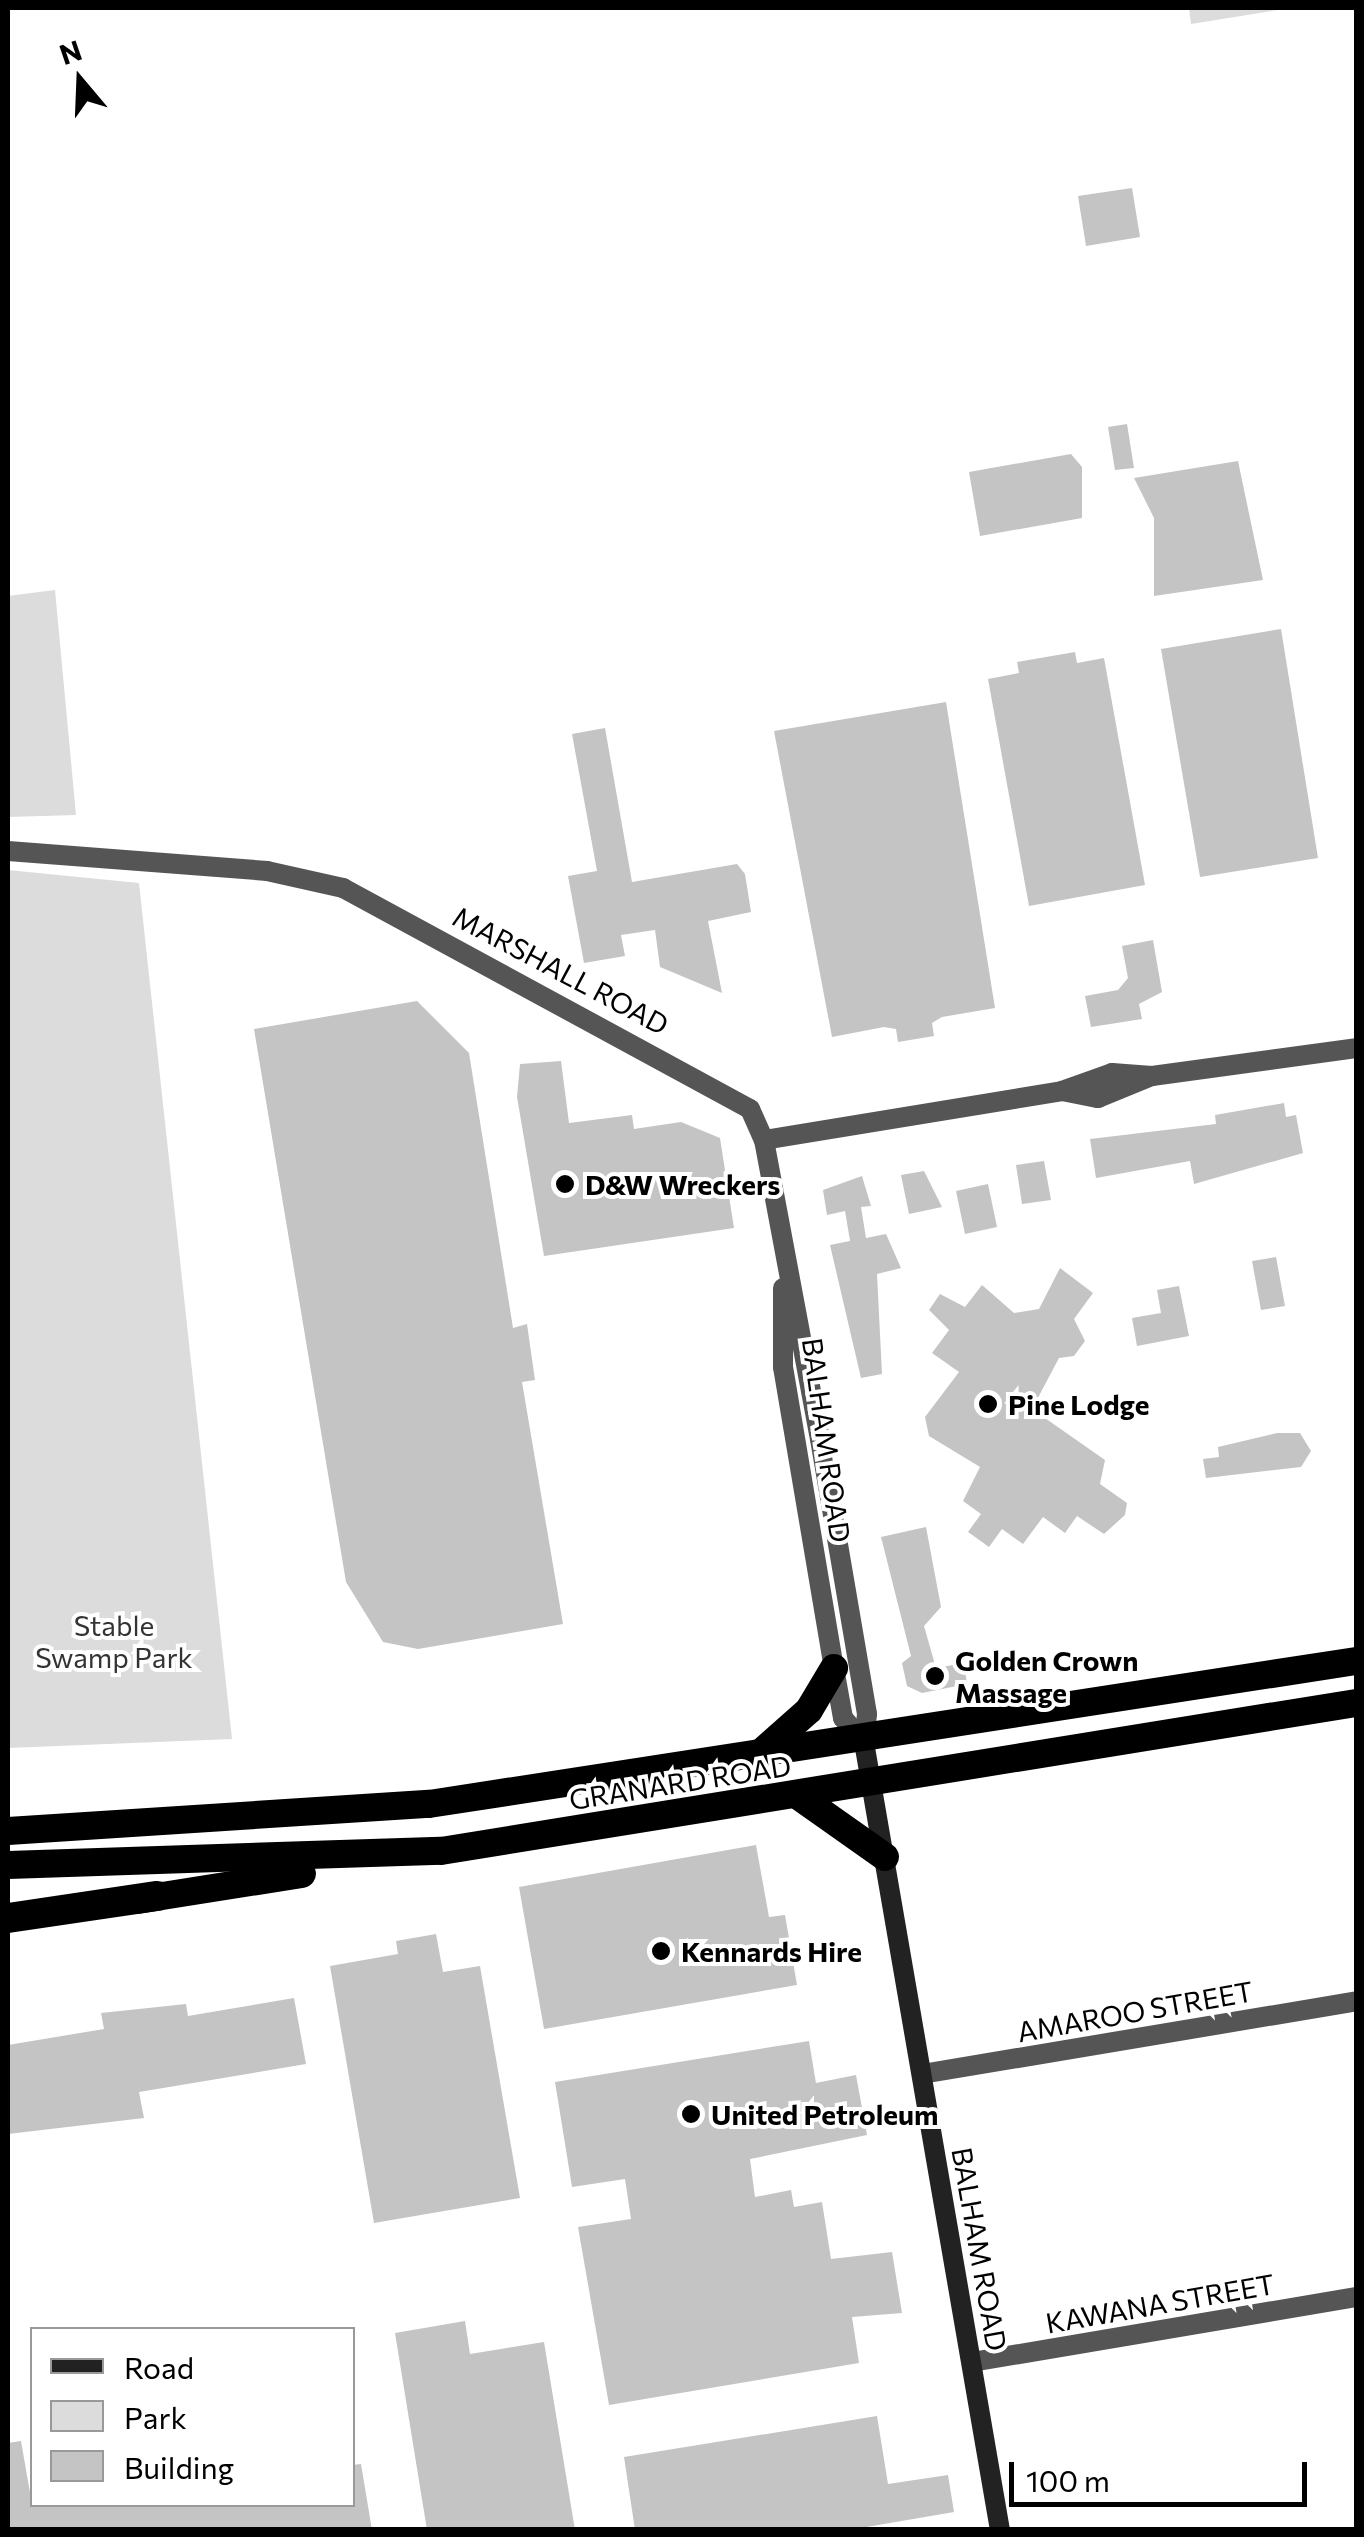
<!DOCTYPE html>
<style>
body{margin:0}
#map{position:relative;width:1364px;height:2537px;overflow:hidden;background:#fff;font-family:Commissioner,sans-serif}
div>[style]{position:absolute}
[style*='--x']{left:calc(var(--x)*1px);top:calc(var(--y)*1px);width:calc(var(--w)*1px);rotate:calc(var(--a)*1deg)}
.green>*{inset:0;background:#dcdcdc}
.building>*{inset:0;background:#c4c4c4}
.minor>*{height:20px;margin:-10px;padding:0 10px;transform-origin:10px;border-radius:10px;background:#555}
.tertiary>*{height:20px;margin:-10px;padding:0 10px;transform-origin:10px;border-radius:10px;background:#555}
.secondary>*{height:20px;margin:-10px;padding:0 10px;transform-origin:10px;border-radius:10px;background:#222}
.trunk>*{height:28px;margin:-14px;padding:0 14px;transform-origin:14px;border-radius:14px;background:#000}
.motorway>*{height:30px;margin:-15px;padding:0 15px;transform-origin:15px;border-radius:15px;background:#000}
.dots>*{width:28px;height:28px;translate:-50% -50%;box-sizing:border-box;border:5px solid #fff;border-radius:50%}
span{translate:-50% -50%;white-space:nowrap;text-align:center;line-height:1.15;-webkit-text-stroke:8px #fff;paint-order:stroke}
.street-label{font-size:28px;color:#000}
.poi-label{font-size:28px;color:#000;font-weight:700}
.left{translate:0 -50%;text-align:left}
.park-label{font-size:28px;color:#333}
.frame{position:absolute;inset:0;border:10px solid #000;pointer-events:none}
.legend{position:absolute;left:30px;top:2327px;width:325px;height:180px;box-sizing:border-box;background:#fff;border:2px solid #999;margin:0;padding:12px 18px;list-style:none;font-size:30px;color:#000}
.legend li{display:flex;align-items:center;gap:20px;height:50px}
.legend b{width:50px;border:2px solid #999}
.north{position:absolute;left:30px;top:30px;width:100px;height:100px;-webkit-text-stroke:8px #fff;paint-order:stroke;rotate:341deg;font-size:28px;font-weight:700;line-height:40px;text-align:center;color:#000}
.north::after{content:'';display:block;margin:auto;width:35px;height:45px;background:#000;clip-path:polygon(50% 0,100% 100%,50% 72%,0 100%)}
.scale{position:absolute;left:1009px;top:2462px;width:298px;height:45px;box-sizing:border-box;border:5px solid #000;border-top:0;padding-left:12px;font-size:30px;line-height:35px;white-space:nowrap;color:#000;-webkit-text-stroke:8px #fff;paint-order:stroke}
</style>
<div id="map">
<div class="green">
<div style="clip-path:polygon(1189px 8px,1290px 8px,1191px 24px)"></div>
<div style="clip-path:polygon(55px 590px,76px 815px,8px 817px,8px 596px)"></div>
<div style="clip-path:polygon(8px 870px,139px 883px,232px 1739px,8px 1748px)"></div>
</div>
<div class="building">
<div style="clip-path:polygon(1132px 188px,1140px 237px,1086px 246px,1078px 196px)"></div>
<div style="clip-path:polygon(1127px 424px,1134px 468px,1115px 470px,1108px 427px)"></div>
<div style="clip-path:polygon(1071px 454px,1082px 467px,1082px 518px,980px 536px,969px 472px)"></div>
<div style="clip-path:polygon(1238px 461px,1263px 580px,1154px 596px,1154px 518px,1134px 478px)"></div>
<div style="clip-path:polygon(1281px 629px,1318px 858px,1200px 877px,1161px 649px)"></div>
<div style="clip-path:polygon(1075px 652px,1077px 663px,1104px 658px,1145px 885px,1029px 906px,988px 679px,1019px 673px,1017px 662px)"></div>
<div style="clip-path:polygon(946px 702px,995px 1008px,942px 1017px,932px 1023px,934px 1036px,898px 1042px,896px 1029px,884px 1027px,832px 1037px,774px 731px)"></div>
<div style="clip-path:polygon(605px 728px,632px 882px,737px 864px,745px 874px,751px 912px,708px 921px,722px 993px,660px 967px,655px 930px,621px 935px,625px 956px,584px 963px,568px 876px,597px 871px,572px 734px)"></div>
<div style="clip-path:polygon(1153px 940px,1162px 992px,1139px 1004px,1142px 1019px,1091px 1027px,1085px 996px,1118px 990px,1128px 978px,1122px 946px)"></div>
<div style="clip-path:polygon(417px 1001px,469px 1053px,513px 1328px,527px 1324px,535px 1380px,522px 1382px,563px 1624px,418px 1649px,383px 1642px,346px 1582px,254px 1029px)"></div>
<div style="clip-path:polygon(561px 1061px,569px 1123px,632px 1115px,634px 1129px,681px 1122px,720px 1138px,734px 1228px,544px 1256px,517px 1097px,520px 1064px)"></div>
<div style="clip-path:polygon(1284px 1103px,1286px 1117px,1296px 1115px,1303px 1153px,1194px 1184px,1190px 1161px,1096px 1178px,1090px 1139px,1216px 1124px,1215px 1115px)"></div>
<div style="clip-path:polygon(1044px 1161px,1051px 1200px,1022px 1204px,1016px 1165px)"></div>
<div style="clip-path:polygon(924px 1171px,942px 1207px,909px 1214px,901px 1175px)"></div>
<div style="clip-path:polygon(862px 1176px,871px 1206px,861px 1207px,866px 1238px,886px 1234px,901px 1268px,877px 1274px,882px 1374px,861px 1378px,830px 1245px,850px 1241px,845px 1211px,827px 1215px,823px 1190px)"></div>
<div style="clip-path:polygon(988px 1184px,997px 1227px,965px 1234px,956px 1191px)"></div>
<div style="clip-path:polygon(1276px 1257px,1285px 1306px,1261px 1310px,1252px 1261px)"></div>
<div style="clip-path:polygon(1060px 1268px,1093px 1293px,1074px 1319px,1085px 1341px,1074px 1356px,1059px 1358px,1032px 1409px,1105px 1460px,1100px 1484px,1127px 1503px,1125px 1515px,1104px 1534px,1077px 1516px,1065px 1533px,1043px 1517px,1023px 1544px,1002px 1529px,989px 1547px,968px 1532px,981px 1514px,963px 1501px,980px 1467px,929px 1436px,925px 1417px,959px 1372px,932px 1353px,949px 1330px,929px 1310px,940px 1294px,965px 1307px,982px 1285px,1014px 1313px,1039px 1309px)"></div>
<div style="clip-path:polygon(1179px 1286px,1189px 1336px,1137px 1346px,1132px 1318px,1161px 1313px,1157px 1290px)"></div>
<div style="clip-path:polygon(1277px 1433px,1300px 1433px,1311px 1451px,1301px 1467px,1206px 1478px,1203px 1459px,1219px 1457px,1218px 1447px)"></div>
<div style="clip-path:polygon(926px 1527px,941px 1607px,924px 1626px,936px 1668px,964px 1663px,967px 1684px,922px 1693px,907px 1686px,902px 1663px,911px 1656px,881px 1537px)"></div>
<div style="clip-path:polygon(756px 1845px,769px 1917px,785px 1915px,797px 1985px,544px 2029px,519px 1887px)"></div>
<div style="clip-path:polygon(436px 1934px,443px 1972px,480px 1966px,520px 2198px,374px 2223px,330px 1966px,398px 1954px,396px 1941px)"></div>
<div style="clip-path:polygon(294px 1998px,306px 2064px,139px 2092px,144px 2118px,8px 2134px,8px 2045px,104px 2029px,101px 2013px,186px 2004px,188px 2016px)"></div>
<div style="clip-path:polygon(809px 2041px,816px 2083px,856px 2075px,867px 2135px,750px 2159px,755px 2197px,791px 2190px,794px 2207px,822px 2202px,831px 2259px,892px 2252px,902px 2313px,852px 2317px,859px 2363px,609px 2405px,578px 2227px,631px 2219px,625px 2179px,572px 2187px,555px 2082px)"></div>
<div style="clip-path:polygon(465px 2321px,470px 2354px,544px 2342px,575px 2530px,427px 2530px,395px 2333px)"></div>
<div style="clip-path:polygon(877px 2416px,888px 2484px,948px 2475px,954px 2512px,849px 2530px,635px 2530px,624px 2457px)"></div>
<div style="clip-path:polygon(21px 2441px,32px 2504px,352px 2504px,352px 2465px,361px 2464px,372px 2530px,8px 2530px,8px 2443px)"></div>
</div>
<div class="minor">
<div style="--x:922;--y:2074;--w:440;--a:-9.5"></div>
<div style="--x:972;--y:2362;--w:389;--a:-9.6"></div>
</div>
<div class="tertiary">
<div style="--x:8;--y:851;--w:260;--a:4.4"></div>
<div style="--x:267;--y:871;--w:78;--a:12.6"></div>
<div style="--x:343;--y:888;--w:463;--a:28.5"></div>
<div style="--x:750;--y:1109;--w:34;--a:66"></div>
<div style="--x:764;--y:1140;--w:304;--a:79.4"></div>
<div style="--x:820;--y:1439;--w:279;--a:80.3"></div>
<div style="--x:867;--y:1714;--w:28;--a:96"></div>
<div style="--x:1062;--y:1091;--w:37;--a:11"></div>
<div style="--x:1098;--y:1098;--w:58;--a:-22.2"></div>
<div style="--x:764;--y:1140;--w:302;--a:-9.3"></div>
<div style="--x:1062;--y:1091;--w:53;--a:-19.8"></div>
<div style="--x:1112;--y:1073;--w:40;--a:4.3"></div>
<div style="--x:1152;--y:1076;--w:206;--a:-7.8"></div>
<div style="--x:783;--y:1288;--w:79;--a:90"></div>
<div style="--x:783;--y:1367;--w:305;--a:80.4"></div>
<div style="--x:834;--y:1668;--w:51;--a:79.8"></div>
<div style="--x:843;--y:1718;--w:32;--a:49"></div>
</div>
<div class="secondary">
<div style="--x:864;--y:1742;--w:800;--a:80.21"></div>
</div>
<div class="trunk">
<div style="--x:755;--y:1758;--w:72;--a:-41.6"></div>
<div style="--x:809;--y:1710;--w:49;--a:-59.2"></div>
<div style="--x:800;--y:1797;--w:104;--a:35.2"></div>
<div style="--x:8;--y:1831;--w:422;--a:-3.7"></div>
<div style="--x:429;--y:1804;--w:938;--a:-8.77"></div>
<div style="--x:8;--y:1865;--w:433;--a:-1.9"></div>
<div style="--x:441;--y:1851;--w:927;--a:-9.19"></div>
<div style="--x:137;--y:1900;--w:167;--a:-9"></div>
</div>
<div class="motorway">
<div style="--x:8;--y:1918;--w:151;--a:-8.4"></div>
</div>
<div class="dots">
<div style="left:565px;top:1184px;background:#000"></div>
<div style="left:988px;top:1404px;background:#000"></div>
<div style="left:935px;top:1676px;background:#000"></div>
<div style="left:661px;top:1951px;background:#000"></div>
<div style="left:691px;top:2114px;background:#000"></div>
</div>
<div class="street-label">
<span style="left:561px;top:970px;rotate:28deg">MARSHALL ROAD</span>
<span style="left:827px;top:1440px;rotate:82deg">BALHAM ROAD</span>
<span style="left:680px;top:1782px;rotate:-9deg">GRANARD ROAD</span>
<span style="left:1135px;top:2011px;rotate:-10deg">AMAROO STREET</span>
<span style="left:980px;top:2249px;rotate:80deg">BALHAM ROAD</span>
<span style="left:1160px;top:2303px;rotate:-10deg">KAWANA STREET</span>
</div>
<div class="poi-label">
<span class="left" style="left:585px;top:1184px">D&amp;W Wreckers</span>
<span class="left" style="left:1008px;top:1404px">Pine Lodge</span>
<span class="left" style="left:955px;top:1676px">Golden Crown<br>Massage</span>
<span class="left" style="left:681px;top:1951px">Kennards Hire</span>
<span class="left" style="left:711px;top:2114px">United Petroleum</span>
</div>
<div class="park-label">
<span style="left:114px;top:1641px">Stable<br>Swamp Park</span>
</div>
<div class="frame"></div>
<ul class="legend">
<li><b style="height:12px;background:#222"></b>Road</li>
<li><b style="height:28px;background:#dcdcdc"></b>Park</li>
<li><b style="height:28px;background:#c4c4c4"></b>Building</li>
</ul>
<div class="north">N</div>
<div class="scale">100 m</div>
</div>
